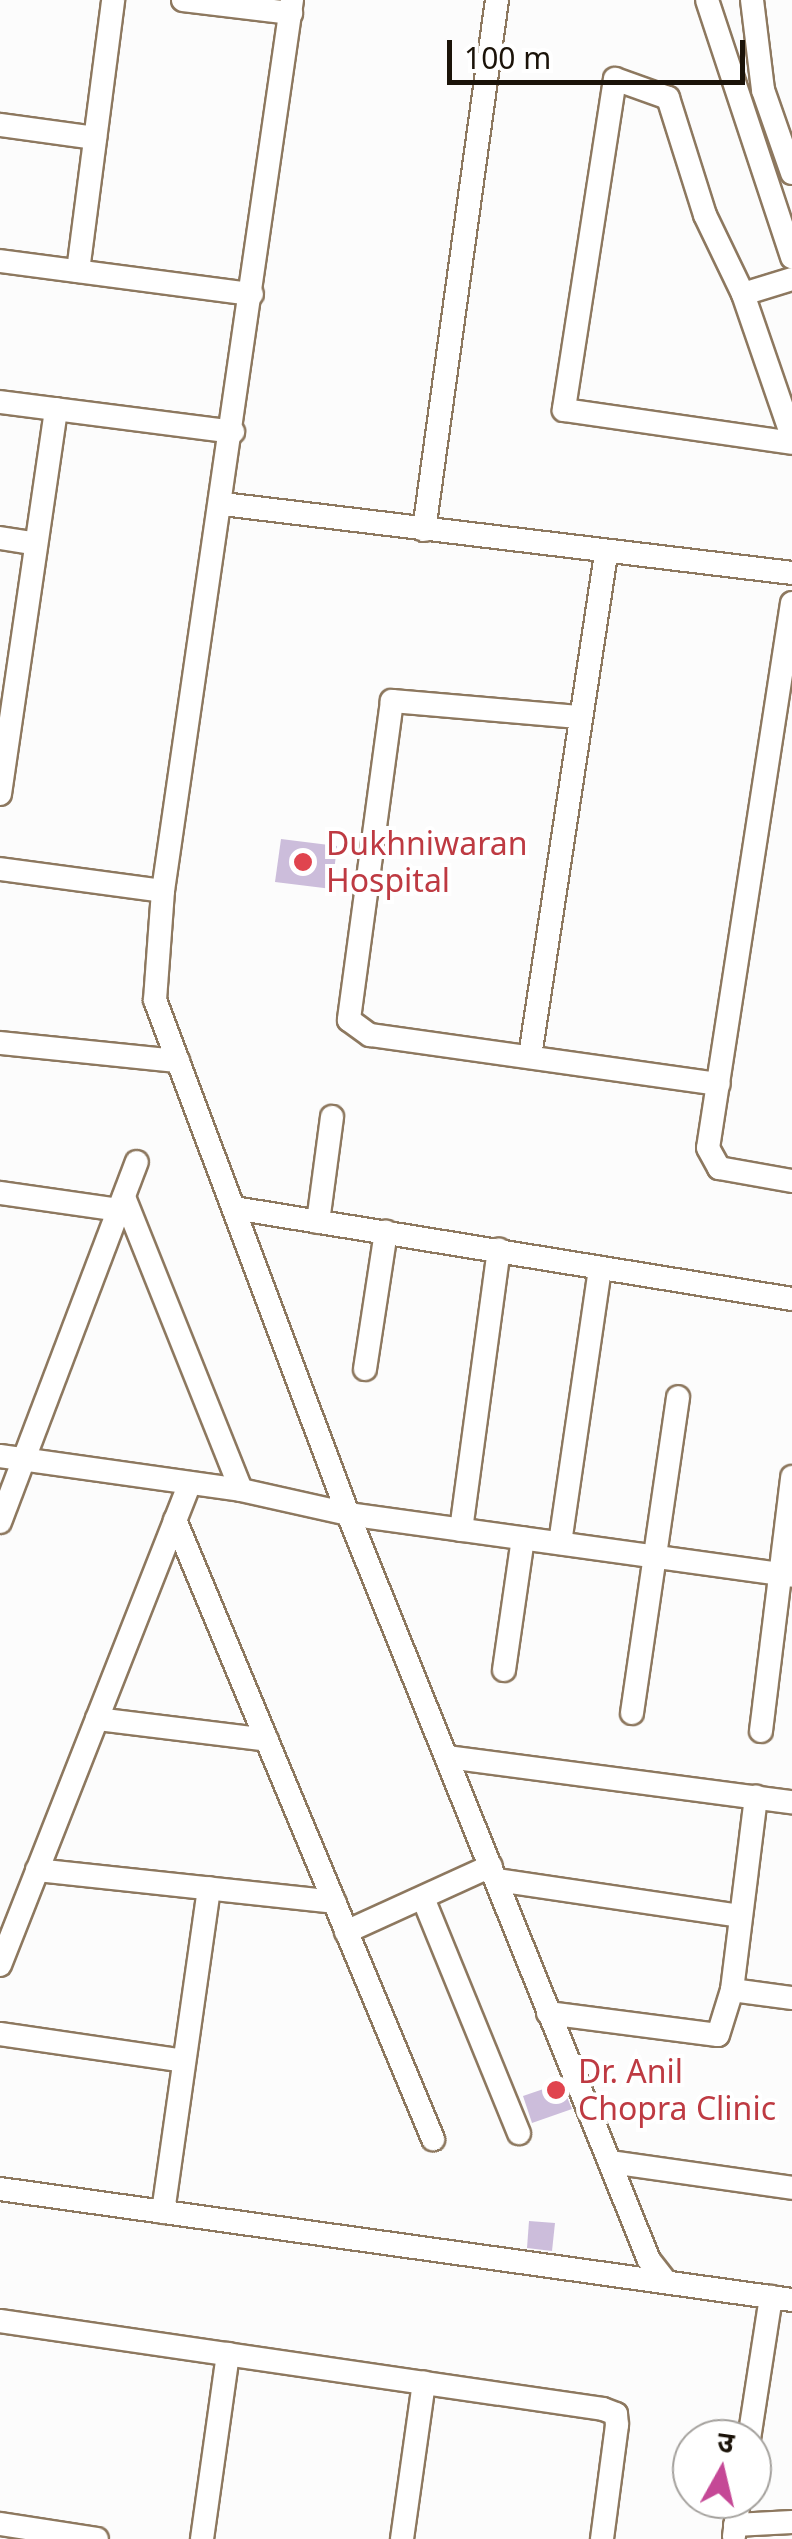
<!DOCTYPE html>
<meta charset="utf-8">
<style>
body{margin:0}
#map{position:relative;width:792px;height:2539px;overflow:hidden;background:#fcfcfc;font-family:"Noto Sans","Noto Sans Devanagari",sans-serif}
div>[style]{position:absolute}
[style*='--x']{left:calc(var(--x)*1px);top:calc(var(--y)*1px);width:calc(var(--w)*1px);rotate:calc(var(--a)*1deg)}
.building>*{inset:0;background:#ccbddb}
.roads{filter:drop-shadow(2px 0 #8d785f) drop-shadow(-2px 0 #8d785f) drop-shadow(0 2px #8d785f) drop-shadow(0 -2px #8d785f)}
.minor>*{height:22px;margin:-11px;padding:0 11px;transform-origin:11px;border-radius:11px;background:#fff}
.dots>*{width:28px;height:28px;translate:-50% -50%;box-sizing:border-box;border:5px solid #fff;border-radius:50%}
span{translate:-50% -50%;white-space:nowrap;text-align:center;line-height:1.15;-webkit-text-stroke:8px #fff;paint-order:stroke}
.health-label{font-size:32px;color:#be3a42}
.left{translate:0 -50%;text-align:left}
.north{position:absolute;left:672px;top:2419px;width:100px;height:100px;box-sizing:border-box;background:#fff;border:2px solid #a4a19d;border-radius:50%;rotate:8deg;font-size:28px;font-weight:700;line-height:40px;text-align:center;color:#1b1309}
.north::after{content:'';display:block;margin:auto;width:35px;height:45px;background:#c54896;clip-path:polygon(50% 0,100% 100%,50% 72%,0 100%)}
.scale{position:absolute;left:447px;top:40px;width:298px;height:45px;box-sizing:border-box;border:5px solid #1b1309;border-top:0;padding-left:12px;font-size:30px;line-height:35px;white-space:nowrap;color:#1b1309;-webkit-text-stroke:8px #fff;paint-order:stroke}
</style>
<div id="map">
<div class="building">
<div style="clip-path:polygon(281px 839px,337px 846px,332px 889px,275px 882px)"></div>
<div style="clip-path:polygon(561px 2083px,572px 2109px,532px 2123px,523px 2096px)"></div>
<div style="clip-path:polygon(529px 2221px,555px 2223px,552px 2251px,527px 2248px)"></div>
</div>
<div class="roads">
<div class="minor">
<div style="--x:183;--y:0;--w:109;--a:6.9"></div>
<div style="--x:292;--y:0;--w:900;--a:98.24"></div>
<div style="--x:163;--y:891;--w:109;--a:94.2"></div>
<div style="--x:155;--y:1000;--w:549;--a:69.42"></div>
<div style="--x:348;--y:1514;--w:804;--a:68.03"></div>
<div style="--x:649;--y:2260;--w:23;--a:52"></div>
<div style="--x:707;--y:0;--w:271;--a:71.7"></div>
<div style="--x:752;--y:0;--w:91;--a:83"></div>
<div style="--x:763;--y:90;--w:88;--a:70.7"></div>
<div style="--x:0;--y:125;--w:96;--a:7.8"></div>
<div style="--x:0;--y:261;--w:254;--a:7.5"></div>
<div style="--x:78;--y:271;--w:273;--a:-82.6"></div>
<div style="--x:792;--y:279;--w:51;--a:163"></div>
<div style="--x:743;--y:294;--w:88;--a:-115.7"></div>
<div style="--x:705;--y:215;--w:123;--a:-107.5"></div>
<div style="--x:668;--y:98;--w:56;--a:-160.3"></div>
<div style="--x:615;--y:79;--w:335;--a:98.8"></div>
<div style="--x:564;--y:410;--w:230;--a:8.2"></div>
<div style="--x:743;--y:294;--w:150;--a:71"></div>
<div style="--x:0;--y:402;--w:235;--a:7.3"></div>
<div style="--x:223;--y:504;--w:573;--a:6.91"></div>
<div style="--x:424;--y:530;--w:535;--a:-82.16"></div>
<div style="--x:0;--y:538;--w:36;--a:9"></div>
<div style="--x:792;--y:603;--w:551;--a:98.76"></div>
<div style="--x:708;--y:1148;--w:23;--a:61"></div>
<div style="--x:719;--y:1168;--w:74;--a:10.1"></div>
<div style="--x:579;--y:717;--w:188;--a:-175.1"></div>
<div style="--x:392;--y:701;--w:322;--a:97.7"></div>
<div style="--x:349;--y:1020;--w:26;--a:36"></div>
<div style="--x:370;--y:1035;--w:352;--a:8"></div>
<div style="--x:0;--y:794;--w:389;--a:-81.7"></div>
<div style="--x:0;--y:869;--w:164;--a:7.7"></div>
<div style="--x:0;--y:1043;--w:179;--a:5.8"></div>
<div style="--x:530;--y:1056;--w:508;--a:-81.39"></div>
<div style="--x:0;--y:1193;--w:121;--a:8.1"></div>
<div style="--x:124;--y:1197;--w:315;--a:68.2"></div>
<div style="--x:234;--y:1208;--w:565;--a:9.26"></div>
<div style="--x:318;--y:1222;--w:106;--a:-82.4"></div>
<div style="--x:365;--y:1369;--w:139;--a:-81.3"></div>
<div style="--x:0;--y:1456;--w:243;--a:8"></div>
<div style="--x:241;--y:1490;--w:110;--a:12.6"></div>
<div style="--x:348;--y:1514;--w:448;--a:7.9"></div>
<div style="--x:175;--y:1520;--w:671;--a:67.37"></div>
<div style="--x:0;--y:1522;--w:385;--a:-69.2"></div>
<div style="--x:461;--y:1530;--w:283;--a:-82.3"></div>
<div style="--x:560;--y:1543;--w:278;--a:-81.7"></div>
<div style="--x:504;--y:1670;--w:133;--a:-81.8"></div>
<div style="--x:632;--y:1713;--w:319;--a:-81.7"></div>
<div style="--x:97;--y:1719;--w:171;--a:7"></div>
<div style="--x:761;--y:1731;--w:256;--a:-83"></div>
<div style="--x:448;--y:1757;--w:347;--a:7.5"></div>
<div style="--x:37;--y:1870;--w:299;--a:6.1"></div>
<div style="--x:497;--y:1880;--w:246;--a:8.4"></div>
<div style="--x:423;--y:1898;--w:254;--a:67.8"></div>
<div style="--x:346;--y:1932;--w:159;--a:-24.5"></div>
<div style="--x:0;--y:1965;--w:518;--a:-68.49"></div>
<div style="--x:732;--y:1990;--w:61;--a:7.6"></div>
<div style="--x:548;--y:2013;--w:171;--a:7.4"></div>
<div style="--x:718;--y:2035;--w:47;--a:-72.7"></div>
<div style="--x:732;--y:1990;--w:195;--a:-82.9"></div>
<div style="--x:0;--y:2034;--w:186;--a:8.3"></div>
<div style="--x:610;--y:2162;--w:184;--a:8.1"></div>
<div style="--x:0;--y:2189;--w:800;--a:7.98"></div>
<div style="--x:163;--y:2212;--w:327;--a:-81.9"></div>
<div style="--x:0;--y:2321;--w:609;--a:8.3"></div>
<div style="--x:603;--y:2409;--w:14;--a:21"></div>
<div style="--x:616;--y:2414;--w:11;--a:85"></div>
<div style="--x:617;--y:2425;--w:115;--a:97.5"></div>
<div style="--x:749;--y:2439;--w:144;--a:-81.2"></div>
<div style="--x:0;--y:2524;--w:98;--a:8.8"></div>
<div style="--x:735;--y:2525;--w:57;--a:-3"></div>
<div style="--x:734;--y:2536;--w:37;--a:-82"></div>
<div style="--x:202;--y:2539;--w:187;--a:-82"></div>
<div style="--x:402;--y:2539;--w:158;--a:-82"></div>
</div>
</div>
<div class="dots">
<div style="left:303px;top:862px;background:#e0444e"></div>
<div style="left:556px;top:2090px;background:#e0444e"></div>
</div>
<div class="health-label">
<span class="left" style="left:326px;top:862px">Dukhniwaran<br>Hospital</span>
<span class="left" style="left:578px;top:2090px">Dr. Anil<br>Chopra Clinic</span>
</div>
<div class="north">उ</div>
<div class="scale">100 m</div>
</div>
